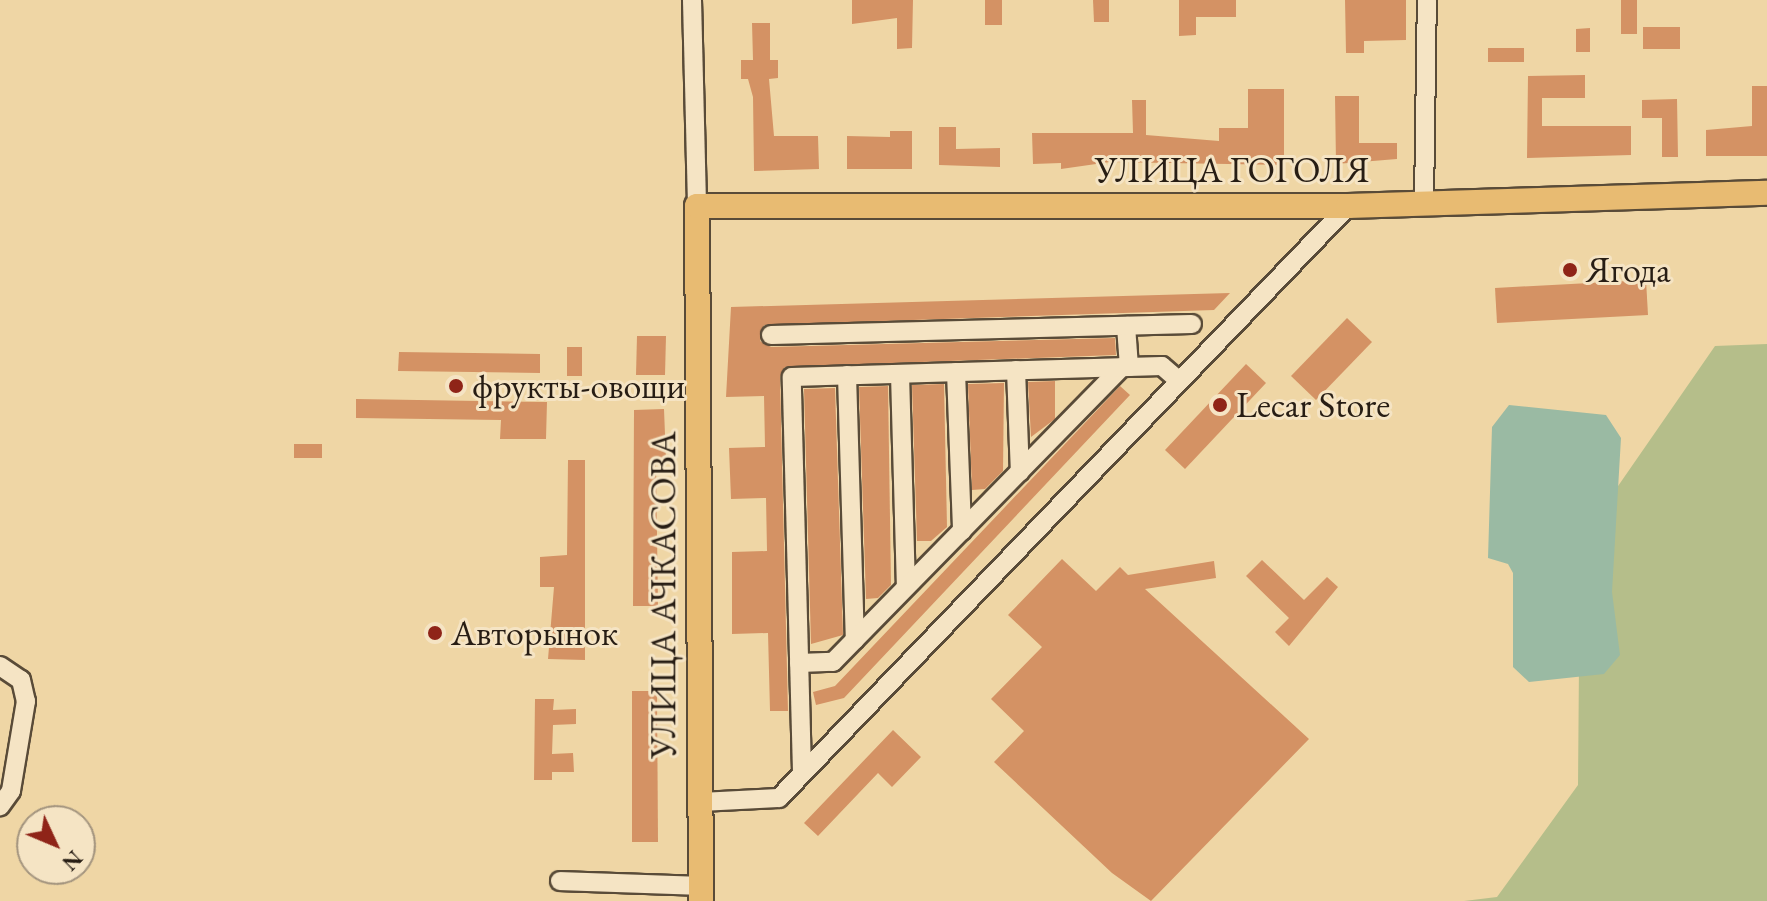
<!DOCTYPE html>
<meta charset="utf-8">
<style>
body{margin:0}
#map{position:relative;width:1767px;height:901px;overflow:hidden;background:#efd6a5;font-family:"EB Garamond",serif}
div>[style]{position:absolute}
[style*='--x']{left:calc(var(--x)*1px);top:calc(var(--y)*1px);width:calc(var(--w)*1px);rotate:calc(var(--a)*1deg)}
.green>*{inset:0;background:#b5be8a}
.water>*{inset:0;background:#9abaa3}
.building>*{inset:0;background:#d49264}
.roads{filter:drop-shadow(2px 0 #594b38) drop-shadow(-2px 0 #594b38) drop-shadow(0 2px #594b38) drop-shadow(0 -2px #594b38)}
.minor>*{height:18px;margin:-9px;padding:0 9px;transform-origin:9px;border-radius:9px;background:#f5e4c4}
.major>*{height:24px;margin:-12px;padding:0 12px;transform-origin:12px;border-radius:12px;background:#e8bb72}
.dots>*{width:22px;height:22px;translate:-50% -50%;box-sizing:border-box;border:4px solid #f5e4c4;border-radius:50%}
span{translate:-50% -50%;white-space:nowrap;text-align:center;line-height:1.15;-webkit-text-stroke:6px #f5e4c4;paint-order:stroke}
.street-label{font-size:36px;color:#271d14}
.poi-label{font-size:36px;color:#271d14}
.left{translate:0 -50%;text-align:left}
.north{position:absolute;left:16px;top:805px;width:80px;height:80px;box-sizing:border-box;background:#f5e4c4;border:2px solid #a3947e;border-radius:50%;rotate:134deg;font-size:22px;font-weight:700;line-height:32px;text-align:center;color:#271d14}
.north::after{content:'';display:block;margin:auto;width:28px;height:36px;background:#8f2418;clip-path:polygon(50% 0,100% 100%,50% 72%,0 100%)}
</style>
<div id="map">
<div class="green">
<div style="clip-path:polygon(1767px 344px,1767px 901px,1464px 901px,1497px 897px,1578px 785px,1580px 541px,1715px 346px)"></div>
</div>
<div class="water">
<div style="clip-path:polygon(1509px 405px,1606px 415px,1621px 438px,1612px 592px,1620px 655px,1604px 674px,1529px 682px,1513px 667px,1513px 573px,1508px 564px,1488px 558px,1492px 427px)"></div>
</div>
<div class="building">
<div style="clip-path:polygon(852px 0,913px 0,912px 48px,897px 49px,897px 18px,852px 24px)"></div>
<div style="clip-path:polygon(985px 0,1002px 0,1002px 25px,985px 25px)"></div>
<div style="clip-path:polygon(1093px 0,1109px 0,1109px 22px,1094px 22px)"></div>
<div style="clip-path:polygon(1179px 0,1236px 0,1236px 17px,1196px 17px,1196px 35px,1179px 36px)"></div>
<div style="clip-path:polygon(1345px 0,1406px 0,1406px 40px,1364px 41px,1364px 53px,1346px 53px)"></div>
<div style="clip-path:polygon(1621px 0,1637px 0,1637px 34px,1621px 34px)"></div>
<div style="clip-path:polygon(752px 23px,770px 23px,770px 60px,778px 60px,778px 78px,769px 79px,774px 136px,818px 136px,819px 169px,754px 171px,753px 97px,748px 79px,741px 79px,741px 60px,753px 60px)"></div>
<div style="clip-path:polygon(1643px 27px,1680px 27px,1680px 49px,1643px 49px)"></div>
<div style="clip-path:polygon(1590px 28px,1590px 52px,1576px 52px,1576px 29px)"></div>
<div style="clip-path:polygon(1488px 48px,1524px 48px,1524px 62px,1488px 62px)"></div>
<div style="clip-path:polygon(1585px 75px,1585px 98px,1542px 98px,1542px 126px,1631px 126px,1631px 155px,1527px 158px,1528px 76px)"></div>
<div style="clip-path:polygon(1752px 86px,1767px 86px,1767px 156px,1706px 156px,1706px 130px,1752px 126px)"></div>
<div style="clip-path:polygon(1248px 89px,1284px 89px,1284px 165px,1110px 162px,1061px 169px,1061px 163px,1033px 164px,1032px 133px,1133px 133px,1132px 100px,1146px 100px,1146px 135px,1219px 141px,1219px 128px,1248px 128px)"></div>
<div style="clip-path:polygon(1335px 96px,1359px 96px,1359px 143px,1397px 143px,1397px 159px,1336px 164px)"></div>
<div style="clip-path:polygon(1677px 99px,1678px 157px,1662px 157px,1662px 118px,1642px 118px,1642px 100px)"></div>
<div style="clip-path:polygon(939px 127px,956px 127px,956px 149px,1000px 148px,1000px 167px,939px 165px)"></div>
<div style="clip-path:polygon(890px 131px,912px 131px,912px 169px,847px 169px,847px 136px,890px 137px)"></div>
<div style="clip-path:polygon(1646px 280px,1648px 315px,1497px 323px,1495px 288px)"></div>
<div style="clip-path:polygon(1230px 293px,1214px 310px,764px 325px,760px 341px,771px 347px,1115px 338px,1116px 355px,785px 367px,780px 377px,788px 711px,770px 711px,768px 633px,732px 634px,732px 552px,767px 551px,766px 498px,731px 499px,729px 448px,765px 447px,764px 396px,726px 397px,731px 307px)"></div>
<div style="clip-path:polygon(1347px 318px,1372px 342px,1316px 400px,1291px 376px)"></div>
<div style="clip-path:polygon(637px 336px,666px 336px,665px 375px,636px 375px)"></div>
<div style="clip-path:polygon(567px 347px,582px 347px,582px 376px,567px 376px)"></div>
<div style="clip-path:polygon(399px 352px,540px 354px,540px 373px,398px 371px)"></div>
<div style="clip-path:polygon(1246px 364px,1266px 383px,1185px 469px,1165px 450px)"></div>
<div style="clip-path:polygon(1055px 381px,1055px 419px,1031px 437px,1028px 382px)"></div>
<div style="clip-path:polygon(1004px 383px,1003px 471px,985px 489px,972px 490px,968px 384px)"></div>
<div style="clip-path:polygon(944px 384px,947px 527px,931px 541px,917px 541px,912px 385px)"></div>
<div style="clip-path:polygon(888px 386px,891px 585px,878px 598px,866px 599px,859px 387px)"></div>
<div style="clip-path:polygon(1120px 386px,1130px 395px,844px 698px,816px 705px,813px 692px,835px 686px)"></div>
<div style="clip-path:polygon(835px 388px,843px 635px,811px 644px,804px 389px)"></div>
<div style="clip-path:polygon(356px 399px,547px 402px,546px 439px,500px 439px,501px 420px,356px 418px)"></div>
<div style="clip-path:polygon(664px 409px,666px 460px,656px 461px,658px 606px,633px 606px,634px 410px)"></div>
<div style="clip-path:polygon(294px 444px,322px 444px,322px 458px,294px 458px)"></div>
<div style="clip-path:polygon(568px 460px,585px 460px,585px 660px,548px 659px,554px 587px,540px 587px,540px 557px,567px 555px)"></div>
<div style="clip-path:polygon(1062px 559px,1096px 591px,1120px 567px,1128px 575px,1214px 561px,1216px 578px,1145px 589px,1309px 739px,1151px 901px,1112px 873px,994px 762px,1024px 731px,991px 699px,1042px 647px,1008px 615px)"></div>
<div style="clip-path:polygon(1262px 560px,1304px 600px,1327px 577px,1338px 587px,1289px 646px,1275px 632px,1289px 618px,1246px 576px)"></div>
<div style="clip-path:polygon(632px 691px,657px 691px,658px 842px,632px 842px)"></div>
<div style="clip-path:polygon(535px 699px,554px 699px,553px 710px,576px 709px,576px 724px,553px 725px,552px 754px,573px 753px,574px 772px,552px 772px,552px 780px,534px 780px)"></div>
<div style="clip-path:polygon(893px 730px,921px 757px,892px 787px,878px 773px,818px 836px,804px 823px)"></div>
</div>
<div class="roads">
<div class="minor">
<div style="--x:692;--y:0;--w:206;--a:88.6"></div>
<div style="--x:1424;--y:204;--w:204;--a:-89.2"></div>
<div style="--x:1126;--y:326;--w:41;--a:85.8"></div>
<div style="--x:771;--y:335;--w:421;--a:-1.5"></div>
<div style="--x:1016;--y:370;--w:102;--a:87.8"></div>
<div style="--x:956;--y:372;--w:159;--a:87.8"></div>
<div style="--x:900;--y:374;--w:213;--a:88.4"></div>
<div style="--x:847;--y:375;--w:265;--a:88.3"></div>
<div style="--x:799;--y:663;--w:34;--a:-2"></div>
<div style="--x:833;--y:662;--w:413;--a:-45.6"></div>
<div style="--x:0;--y:666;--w:25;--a:34"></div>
<div style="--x:21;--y:680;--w:22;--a:77"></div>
<div style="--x:26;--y:701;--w:91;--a:99.5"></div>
<div style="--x:11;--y:791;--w:19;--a:126"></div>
<div style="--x:802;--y:772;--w:395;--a:-91.5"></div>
<div style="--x:792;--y:377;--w:370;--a:-1.7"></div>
<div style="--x:1162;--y:366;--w:20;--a:41"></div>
<div style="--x:700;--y:802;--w:79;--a:-2.9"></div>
<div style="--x:779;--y:798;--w:821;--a:-46.13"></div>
<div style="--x:560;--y:881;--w:141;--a:2"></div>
</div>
<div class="major">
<div style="--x:701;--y:901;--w:695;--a:-90.33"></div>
<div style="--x:697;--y:206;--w:651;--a:0"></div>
<div style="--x:1348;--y:206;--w:419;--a:-1.8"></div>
</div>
</div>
<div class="dots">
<div style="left:1570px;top:270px;background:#8f2418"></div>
<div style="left:456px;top:386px;background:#8f2418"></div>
<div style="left:1220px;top:405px;background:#8f2418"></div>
<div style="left:435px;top:633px;background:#8f2418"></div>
</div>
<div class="street-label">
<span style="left:1232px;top:170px">УЛИЦА ГОГОЛЯ</span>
<span style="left:663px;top:595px;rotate:-90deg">УЛИЦА АЧКАСОВА</span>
</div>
<div class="poi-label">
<span class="left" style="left:1586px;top:270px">Ягода</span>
<span class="left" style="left:472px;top:386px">фрукты-овощи</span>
<span class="left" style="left:1236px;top:405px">Lecar Store</span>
<span class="left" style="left:451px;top:633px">Авторынок</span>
</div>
<div class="north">N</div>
</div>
